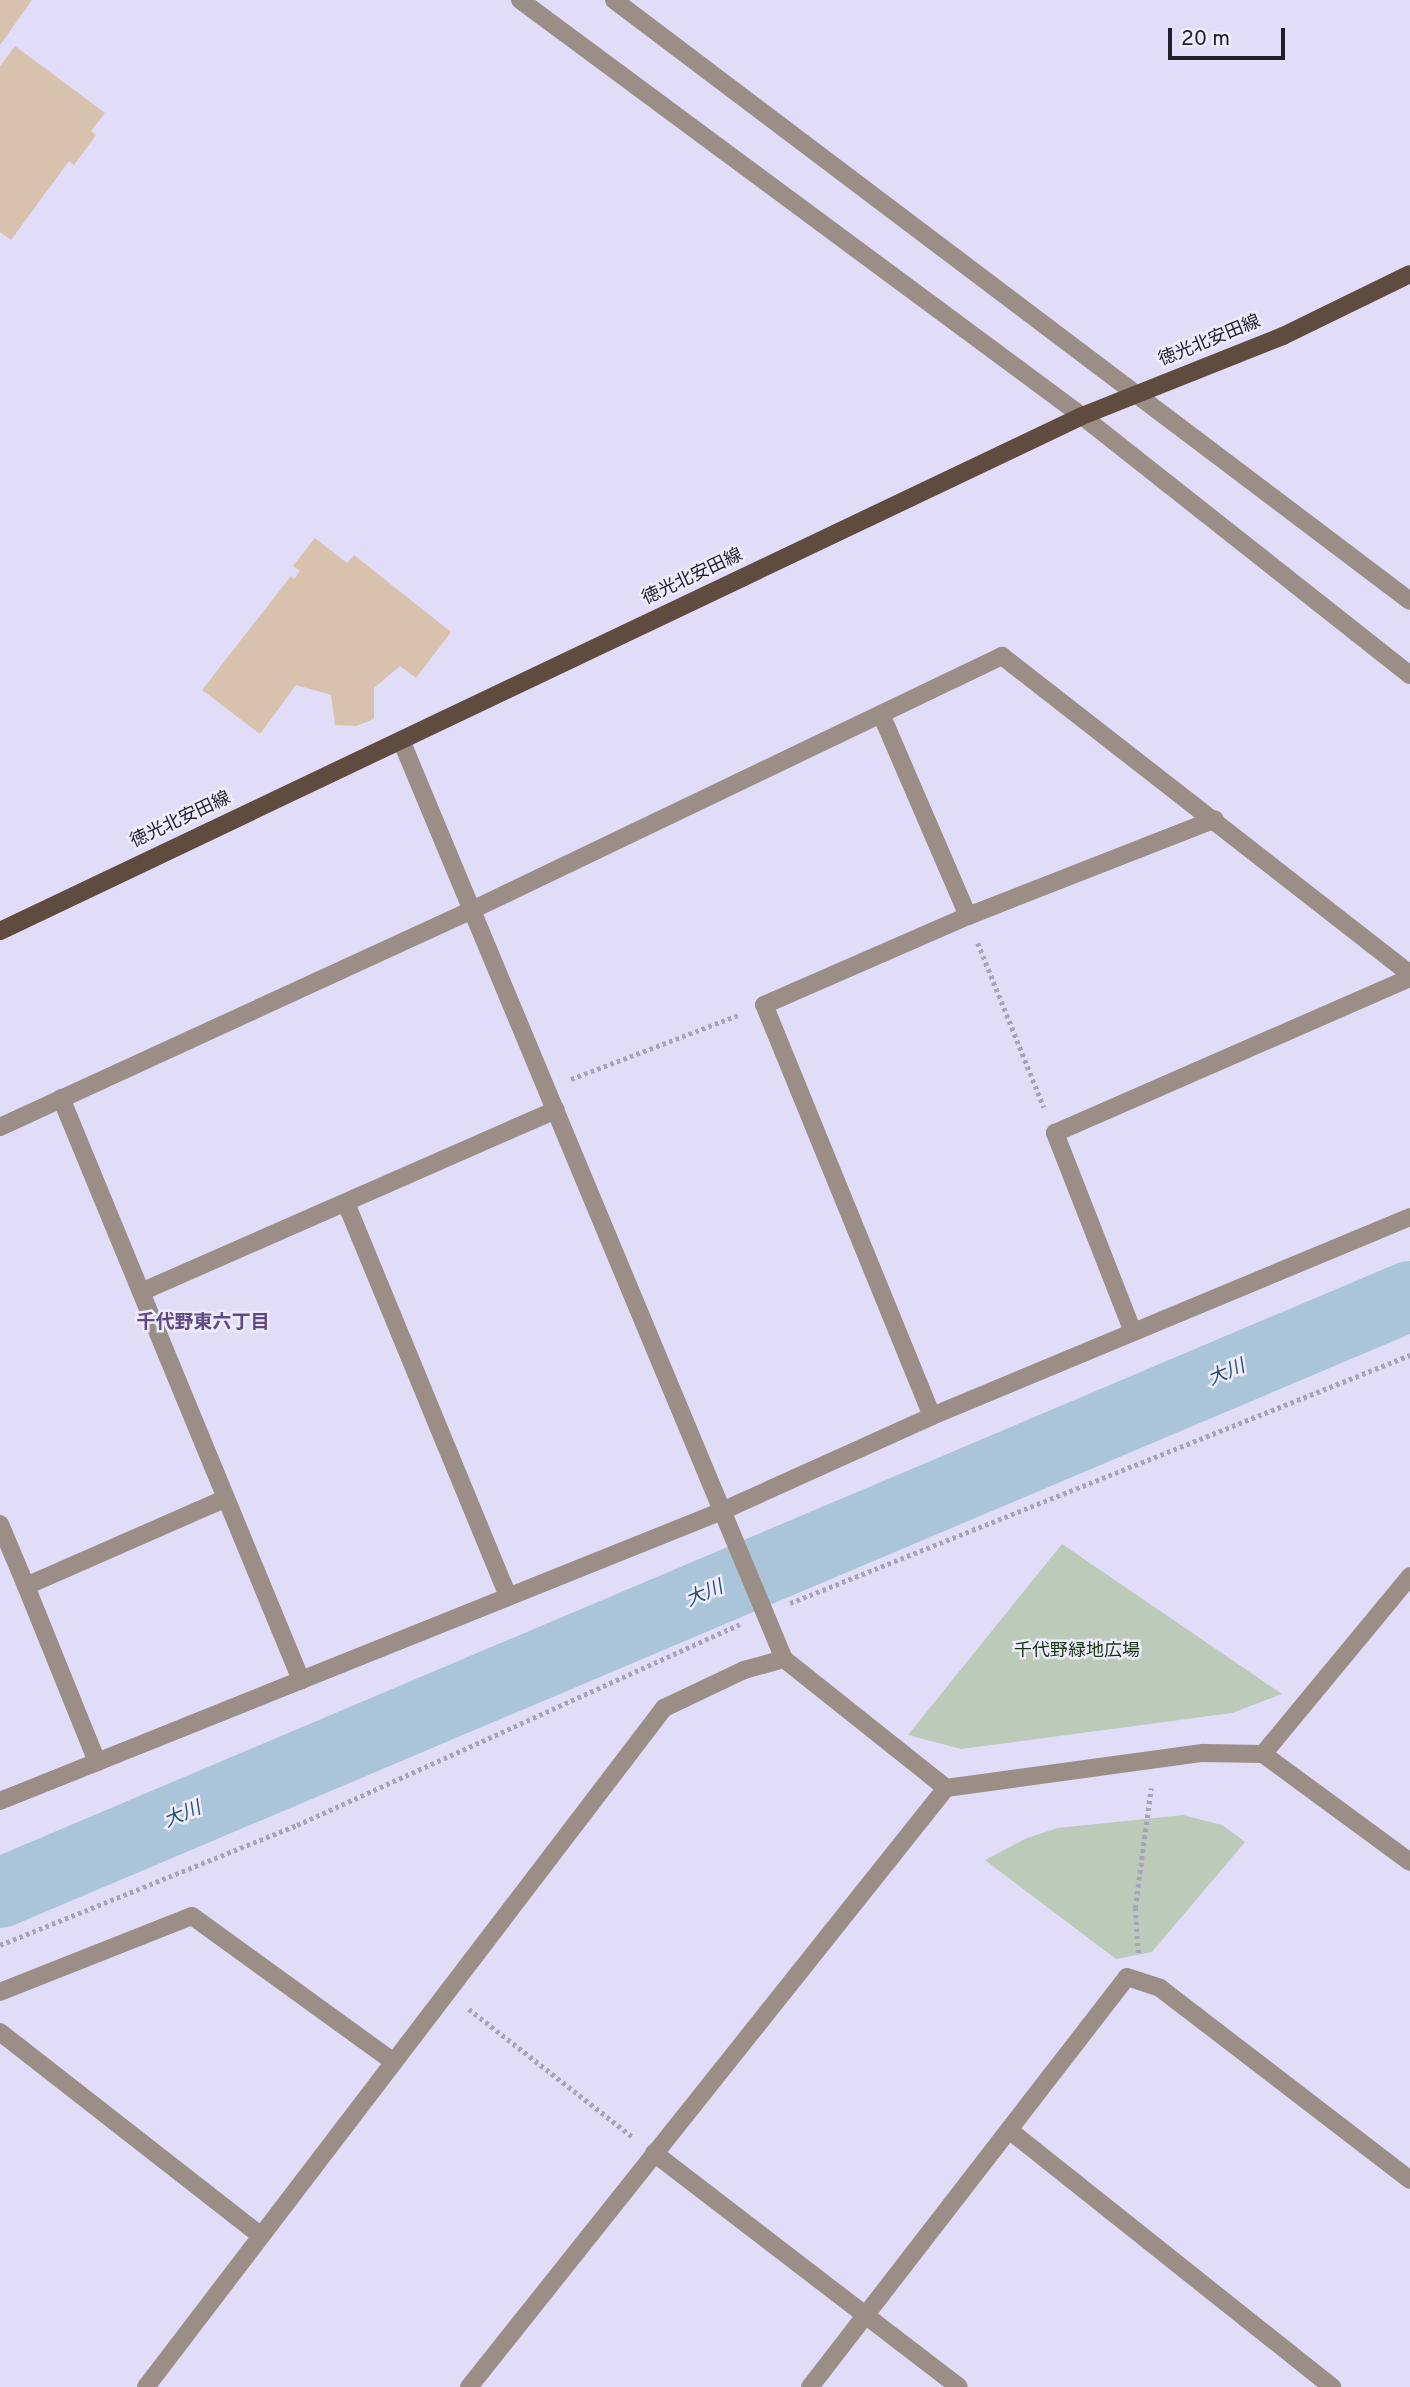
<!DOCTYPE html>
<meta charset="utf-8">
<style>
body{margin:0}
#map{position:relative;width:1410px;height:2387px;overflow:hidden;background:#e1ddf9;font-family:Overpass,"Noto Sans JP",sans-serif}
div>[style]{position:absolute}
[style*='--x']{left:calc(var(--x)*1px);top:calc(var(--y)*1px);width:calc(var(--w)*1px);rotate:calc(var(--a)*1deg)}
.green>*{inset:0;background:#bbcab9}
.river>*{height:70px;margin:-35px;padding:0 35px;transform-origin:35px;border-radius:35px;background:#aac5d9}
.building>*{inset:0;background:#d8c2ad}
.path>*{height:4.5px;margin-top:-2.25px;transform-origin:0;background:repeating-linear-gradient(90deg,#a7a3ba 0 3.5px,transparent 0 7px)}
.minor>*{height:18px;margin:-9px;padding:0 9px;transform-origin:9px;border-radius:9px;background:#9b8e87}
.major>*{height:18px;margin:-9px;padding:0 9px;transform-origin:9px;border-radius:9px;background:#604b3f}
span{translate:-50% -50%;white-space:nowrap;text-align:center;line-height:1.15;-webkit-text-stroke:5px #eeecfc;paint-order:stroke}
.street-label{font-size:18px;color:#201f29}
.park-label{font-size:18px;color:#173713}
.neighbourhood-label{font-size:19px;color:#624885;font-weight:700}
.water-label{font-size:19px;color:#245270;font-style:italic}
.scale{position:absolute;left:1168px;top:28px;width:117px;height:32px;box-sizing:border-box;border:4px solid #201f29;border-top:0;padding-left:9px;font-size:21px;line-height:24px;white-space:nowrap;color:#201f29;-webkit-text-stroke:5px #eeecfc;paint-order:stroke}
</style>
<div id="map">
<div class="green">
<div style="clip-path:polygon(1062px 1544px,1282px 1694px,1232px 1713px,961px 1749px,908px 1735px)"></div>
<div style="clip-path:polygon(1183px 1815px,1222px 1825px,1245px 1842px,1152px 1952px,1116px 1959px,985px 1860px,1027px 1838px,1058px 1828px)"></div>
</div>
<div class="river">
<div style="--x:0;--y:1893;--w:1531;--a:-22.95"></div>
</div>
<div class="building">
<div style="clip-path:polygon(0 0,32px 0,0 45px)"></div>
<div style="clip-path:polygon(15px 46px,105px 113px,91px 131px,96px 135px,74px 165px,69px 161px,11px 240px,0 232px,0 66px)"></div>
<div style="clip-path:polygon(315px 538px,347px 563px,354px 555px,451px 632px,416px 678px,400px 666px,374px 688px,374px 719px,356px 726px,335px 725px,331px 695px,296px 685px,260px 734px,202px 690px,291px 576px,294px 579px,300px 571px,293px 566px)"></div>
</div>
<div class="path">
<div style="--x:978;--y:943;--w:177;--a:68.1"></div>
<div style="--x:571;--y:1079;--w:180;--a:-20.9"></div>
<div style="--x:790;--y:1603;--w:668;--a:-21.8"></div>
<div style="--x:0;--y:1945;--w:320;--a:-22"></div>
<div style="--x:297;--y:1825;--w:486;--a:-24.4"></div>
<div style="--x:1138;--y:1953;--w:45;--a:-93.8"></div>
<div style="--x:1135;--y:1908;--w:121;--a:-82.4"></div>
<div style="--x:469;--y:2009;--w:208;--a:38"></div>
</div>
<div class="minor">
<div style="--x:520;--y:0;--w:699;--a:36.51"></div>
<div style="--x:1082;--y:416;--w:418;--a:38.3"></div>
<div style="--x:614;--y:0;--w:997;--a:37.05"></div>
<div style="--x:881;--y:714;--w:220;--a:66.7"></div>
<div style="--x:401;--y:740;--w:996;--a:67.38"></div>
<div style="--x:784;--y:1659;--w:207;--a:38.5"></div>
<div style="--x:61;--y:1098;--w:630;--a:67.59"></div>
<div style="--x:0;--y:1127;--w:519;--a:-24.69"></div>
<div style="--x:472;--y:910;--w:588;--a:-25.61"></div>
<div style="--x:1002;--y:656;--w:517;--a:37.93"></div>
<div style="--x:346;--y:1203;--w:425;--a:67.6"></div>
<div style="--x:141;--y:1292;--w:453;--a:-23.7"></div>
<div style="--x:1133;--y:1332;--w:214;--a:-111.4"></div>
<div style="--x:1055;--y:1133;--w:387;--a:-23.6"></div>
<div style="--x:932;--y:1416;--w:444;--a:-112.2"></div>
<div style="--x:764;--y:1005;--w:223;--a:-23.6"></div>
<div style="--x:968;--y:916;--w:265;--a:-21.4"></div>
<div style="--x:0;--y:1524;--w:67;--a:67.2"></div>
<div style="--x:26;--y:1586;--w:216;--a:-23.7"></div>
<div style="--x:26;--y:1586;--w:190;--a:68"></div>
<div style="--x:1263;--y:1754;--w:231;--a:-50.4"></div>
<div style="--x:0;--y:1801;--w:778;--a:-21.88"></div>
<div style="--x:722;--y:1511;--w:230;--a:-24.3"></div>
<div style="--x:932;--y:1416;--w:518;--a:-22.6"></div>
<div style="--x:0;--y:1992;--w:206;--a:-21.6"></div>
<div style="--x:192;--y:1916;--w:247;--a:35.9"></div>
<div style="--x:0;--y:2032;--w:328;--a:38"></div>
<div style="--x:1009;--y:2130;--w:413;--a:38.5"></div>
<div style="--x:654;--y:2153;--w:384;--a:37.5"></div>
<div style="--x:146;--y:2387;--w:854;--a:-52.66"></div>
<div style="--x:664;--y:1708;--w:89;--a:-25.4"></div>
<div style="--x:744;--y:1670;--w:41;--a:-15.4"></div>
<div style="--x:469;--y:2387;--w:766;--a:-51.47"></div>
<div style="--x:946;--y:1788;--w:259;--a:-7.8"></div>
<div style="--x:1203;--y:1753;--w:60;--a:1"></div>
<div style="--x:1263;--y:1754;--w:182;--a:36.3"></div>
<div style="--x:810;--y:2387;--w:518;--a:-52.29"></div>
<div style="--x:1127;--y:1977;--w:35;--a:18"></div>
<div style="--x:1160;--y:1988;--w:315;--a:37.5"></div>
</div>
<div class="major">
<div style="--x:0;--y:931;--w:1198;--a:-25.45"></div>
<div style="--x:1082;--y:416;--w:216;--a:-21.7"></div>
<div style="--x:1283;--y:336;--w:141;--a:-26"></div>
</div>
<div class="street-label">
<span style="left:1210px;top:342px;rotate:-22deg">徳光北安田線</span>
<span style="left:693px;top:578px;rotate:-25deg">徳光北安田線</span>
<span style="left:181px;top:821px;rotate:-25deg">徳光北安田線</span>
</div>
<div class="park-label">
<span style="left:1077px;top:1652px">千代野緑地広場</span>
</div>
<div class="neighbourhood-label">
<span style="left:203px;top:1324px">千代野東六丁目</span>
</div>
<div class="water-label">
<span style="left:1227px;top:1374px;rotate:-23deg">大川</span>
<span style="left:705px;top:1595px;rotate:-23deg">大川</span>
<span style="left:183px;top:1816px;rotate:-23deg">大川</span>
</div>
<div class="scale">20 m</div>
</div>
